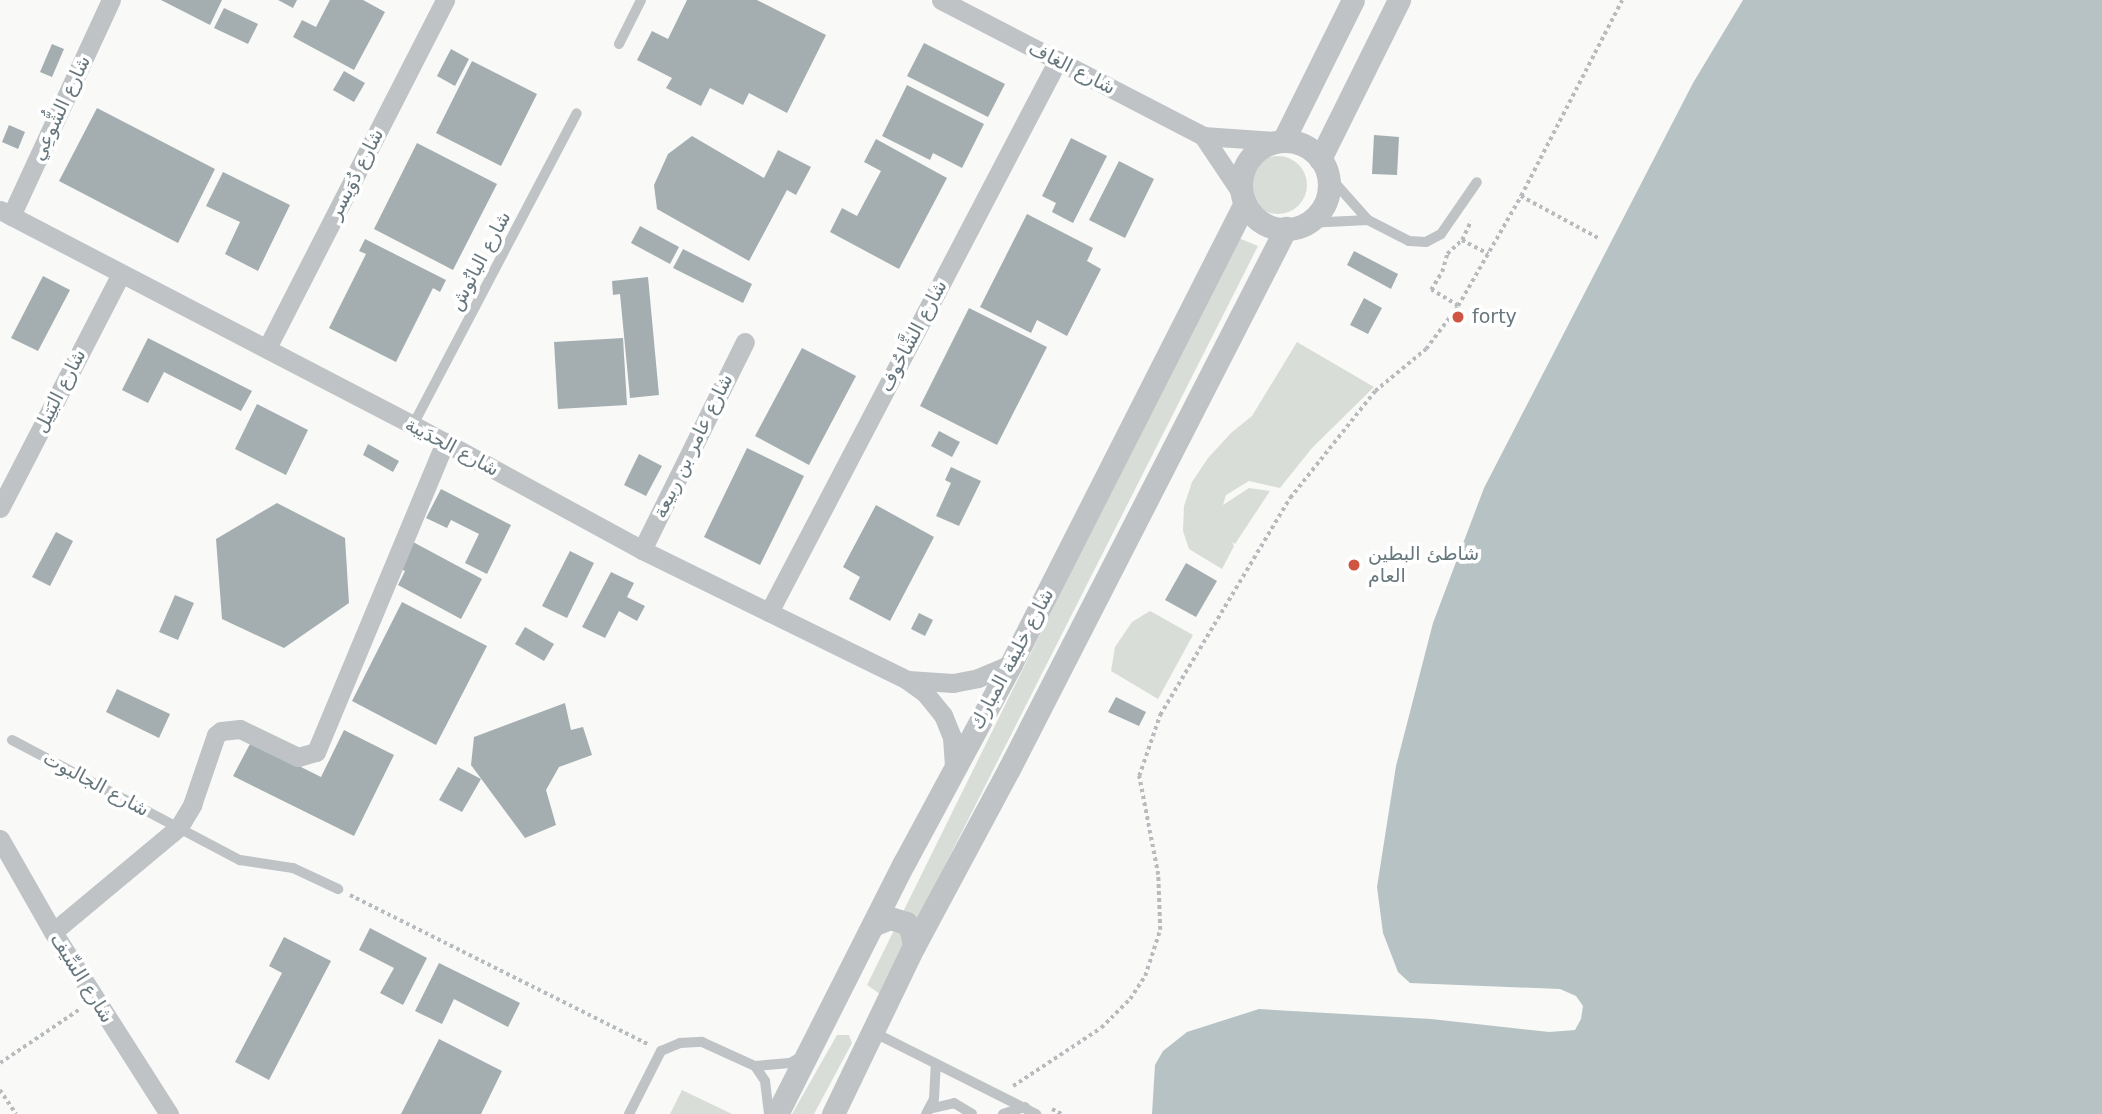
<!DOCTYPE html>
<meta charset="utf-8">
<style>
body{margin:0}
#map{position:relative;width:2102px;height:1114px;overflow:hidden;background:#f9f9f7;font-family:"DejaVu Sans",Vazirmatn,sans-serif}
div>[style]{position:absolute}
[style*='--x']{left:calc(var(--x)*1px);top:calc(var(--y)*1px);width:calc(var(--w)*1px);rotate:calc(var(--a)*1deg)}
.green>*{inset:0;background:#d9ddd7}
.round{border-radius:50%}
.water>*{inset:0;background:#b7c2c5}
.building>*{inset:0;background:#a4aeb1}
.path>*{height:3.5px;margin-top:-1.75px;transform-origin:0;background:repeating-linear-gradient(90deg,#b7bbbd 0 3.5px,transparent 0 7px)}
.service>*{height:10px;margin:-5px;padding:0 5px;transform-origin:5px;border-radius:5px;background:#bfc3c6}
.minor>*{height:19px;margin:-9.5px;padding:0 9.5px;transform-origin:9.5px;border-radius:9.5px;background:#bfc3c6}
.tertiary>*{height:23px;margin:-11.5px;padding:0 11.5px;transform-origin:11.5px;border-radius:11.5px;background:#bfc3c6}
.tertiary>.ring{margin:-11.5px;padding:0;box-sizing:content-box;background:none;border:23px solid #bfc3c6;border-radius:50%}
.dots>*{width:19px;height:19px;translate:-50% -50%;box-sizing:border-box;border:4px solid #fff;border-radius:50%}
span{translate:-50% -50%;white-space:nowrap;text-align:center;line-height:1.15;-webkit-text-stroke:7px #fff;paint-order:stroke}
.street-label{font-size:19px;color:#67777e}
.poi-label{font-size:19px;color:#67777e}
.left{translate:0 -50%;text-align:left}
</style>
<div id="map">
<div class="green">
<div class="round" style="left:1249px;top:156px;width:58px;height:58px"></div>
<div style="clip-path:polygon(1236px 237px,1258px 246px,880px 994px,867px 985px)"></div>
<div style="clip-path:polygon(1297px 342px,1374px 387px,1312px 448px,1280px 488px,1249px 481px,1226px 495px,1223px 505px,1249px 488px,1270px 491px,1235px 544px,1232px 542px,1234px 546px,1222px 569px,1189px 549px,1183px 531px,1184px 506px,1192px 482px,1208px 458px,1232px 432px,1252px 416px)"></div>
<div style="clip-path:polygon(1150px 611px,1193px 635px,1158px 699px,1111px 671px,1115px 647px,1132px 622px)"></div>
<div style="clip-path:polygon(837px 1035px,849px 1035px,852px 1043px,814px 1114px,792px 1114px)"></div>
<div style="clip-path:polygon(682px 1090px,732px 1114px,670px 1114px)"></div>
</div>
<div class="water">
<div style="clip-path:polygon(1743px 0,2102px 0,2102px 1114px,1152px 1114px,1155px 1065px,1163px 1051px,1187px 1032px,1259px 1009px,1431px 1019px,1549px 1032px,1575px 1030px,1581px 1019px,1583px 1006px,1576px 996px,1560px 989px,1410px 983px,1398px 972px,1383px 933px,1377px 887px,1396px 766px,1433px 623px,1484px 488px,1693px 83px)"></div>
</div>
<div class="building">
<div style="clip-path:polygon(161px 0,222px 0,210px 25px)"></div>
<div style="clip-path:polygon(278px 0,297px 0,293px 8px)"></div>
<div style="clip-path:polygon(330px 0,363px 0,385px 12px,354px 70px,293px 37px,302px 20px,316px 27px)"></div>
<div style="clip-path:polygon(687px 0,757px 0,826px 35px,787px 113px,749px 93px,743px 105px,710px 88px,701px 106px,666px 88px,672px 78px,637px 60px,652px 31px,668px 39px)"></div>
<div style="clip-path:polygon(224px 8px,258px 24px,248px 44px,214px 28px)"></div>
<div style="clip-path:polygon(924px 43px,1005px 84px,988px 117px,907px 76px)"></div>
<div style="clip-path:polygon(52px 44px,64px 49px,52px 77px,40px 72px)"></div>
<div style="clip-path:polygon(451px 49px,469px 59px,455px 86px,437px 76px)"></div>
<div style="clip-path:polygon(472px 61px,537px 94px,501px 166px,436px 133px)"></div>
<div style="clip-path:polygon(344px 71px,365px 83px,354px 102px,333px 90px)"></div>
<div style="clip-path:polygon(907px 85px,984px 124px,962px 168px,933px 153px,930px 160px,882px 136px)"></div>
<div style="clip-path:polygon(97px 108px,215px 169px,178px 243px,59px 181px)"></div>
<div style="clip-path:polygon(9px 125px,25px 132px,18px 149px,2px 142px)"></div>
<div style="clip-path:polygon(1374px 135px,1399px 137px,1397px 175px,1372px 174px)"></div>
<div style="clip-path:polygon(692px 136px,764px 178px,778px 150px,811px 167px,796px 195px,787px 190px,749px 261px,657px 209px,654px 185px,668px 154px)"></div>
<div style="clip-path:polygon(1071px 138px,1107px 156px,1073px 223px,1052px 212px,1056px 203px,1042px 196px)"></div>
<div style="clip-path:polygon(876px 139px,947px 178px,899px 269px,830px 232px,842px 208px,857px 216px,881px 171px,864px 162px)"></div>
<div style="clip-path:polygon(417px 143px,497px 184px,453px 270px,374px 229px)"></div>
<div style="clip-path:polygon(1119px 161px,1154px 179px,1125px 238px,1089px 220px)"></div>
<div style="clip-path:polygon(223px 172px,290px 205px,258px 271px,225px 254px,240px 222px,206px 206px)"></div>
<div style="clip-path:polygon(1027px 214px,1093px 248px,1087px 261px,1101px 269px,1067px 336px,1037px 320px,1031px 333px,980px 307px)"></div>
<div style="clip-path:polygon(640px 226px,679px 247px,670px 264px,631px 243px)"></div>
<div style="clip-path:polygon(365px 239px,446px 280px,440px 292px,433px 288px,396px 362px,329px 328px,366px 254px,359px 251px)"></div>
<div style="clip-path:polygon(683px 249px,752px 284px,743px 303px,673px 268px)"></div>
<div style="clip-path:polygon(1354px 251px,1398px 274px,1391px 289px,1347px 265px)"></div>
<div style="clip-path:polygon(43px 276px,70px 290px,38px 351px,11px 338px)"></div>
<div style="clip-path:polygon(648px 277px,659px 395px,630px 398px,620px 294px,613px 295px,612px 281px)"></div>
<div style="clip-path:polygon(1364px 298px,1382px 308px,1368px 334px,1350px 325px)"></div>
<div style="clip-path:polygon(969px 308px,1047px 347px,997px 445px,920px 406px)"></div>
<div style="clip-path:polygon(148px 338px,252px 391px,241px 411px,164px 372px,148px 403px,122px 390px)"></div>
<div style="clip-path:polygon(623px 338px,627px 405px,558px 409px,554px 342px)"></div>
<div style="clip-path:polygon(802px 348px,856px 376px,809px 465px,755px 436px)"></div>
<div style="clip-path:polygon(257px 404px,308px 430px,286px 475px,235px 449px)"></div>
<div style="clip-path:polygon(939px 431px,960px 442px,952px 457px,931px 446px)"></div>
<div style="clip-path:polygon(368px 444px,399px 461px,393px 472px,363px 455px)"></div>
<div style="clip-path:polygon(747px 448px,804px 476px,760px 565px,704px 537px)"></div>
<div style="clip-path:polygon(639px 454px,662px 466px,646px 496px,624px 485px)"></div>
<div style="clip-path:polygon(951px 467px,981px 481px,959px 526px,936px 516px,951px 483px,945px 480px)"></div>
<div style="clip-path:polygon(441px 489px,511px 525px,487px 574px,465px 563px,479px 534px,451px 520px,447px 528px,426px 518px)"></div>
<div style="clip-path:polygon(277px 503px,345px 538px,349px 603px,284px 648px,222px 619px,216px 539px)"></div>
<div style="clip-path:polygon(876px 505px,934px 537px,890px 621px,849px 599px,860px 577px,843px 567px)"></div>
<div style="clip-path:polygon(56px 532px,73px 541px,50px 586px,32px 577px)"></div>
<div style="clip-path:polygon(413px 542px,482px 579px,461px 619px,398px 585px,405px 571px,399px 568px)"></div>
<div style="clip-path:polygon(570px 551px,594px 563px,567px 618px,542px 606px)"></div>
<div style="clip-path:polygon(1186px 563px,1217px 581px,1196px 617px,1165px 600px)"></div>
<div style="clip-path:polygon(611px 572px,634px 583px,627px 597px,645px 606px,637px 621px,619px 611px,605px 638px,582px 627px)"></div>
<div style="clip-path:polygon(175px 595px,194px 603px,178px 640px,159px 632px)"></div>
<div style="clip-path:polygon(402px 602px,487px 646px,436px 745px,352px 701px)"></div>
<div style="clip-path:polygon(919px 613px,933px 620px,925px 636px,911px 629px)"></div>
<div style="clip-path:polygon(525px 627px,554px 644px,544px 661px,515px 644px)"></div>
<div style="clip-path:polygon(117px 689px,170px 714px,159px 738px,106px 712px)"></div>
<div style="clip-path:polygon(1116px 697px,1146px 712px,1139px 726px,1108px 712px)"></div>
<div style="clip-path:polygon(565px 703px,571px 730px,583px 727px,592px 755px,559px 767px,546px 790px,556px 825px,525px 838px,471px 765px,474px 737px)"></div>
<div style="clip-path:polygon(344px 730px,394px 755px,354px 836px,233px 776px,251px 742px,321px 777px)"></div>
<div style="clip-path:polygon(458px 767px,481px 779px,462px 812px,439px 800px)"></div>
<div style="clip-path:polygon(370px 928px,427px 958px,403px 1005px,380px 993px,394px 968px,359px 950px)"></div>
<div style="clip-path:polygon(284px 937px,331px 961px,269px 1080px,235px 1062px,282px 973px,269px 966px)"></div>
<div style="clip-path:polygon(439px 963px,520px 1003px,508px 1027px,454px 999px,442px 1024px,415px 1011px)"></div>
<div style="clip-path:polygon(439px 1039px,502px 1071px,481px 1114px,401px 1114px)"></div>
</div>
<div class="path">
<div style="--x:1521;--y:196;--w:88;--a:28.6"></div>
<div style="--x:1462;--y:240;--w:30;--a:28"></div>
<div style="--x:1458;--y:306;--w:31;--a:-149"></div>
<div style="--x:1431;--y:290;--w:21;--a:-59"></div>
<div style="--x:1442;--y:272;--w:19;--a:-74"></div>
<div style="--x:1447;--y:254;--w:21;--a:-43"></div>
<div style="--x:1462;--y:240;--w:21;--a:-65"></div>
<div style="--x:350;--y:895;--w:335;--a:26.6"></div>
<div style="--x:0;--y:1063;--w:97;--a:-34"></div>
<div style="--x:1013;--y:1086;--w:105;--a:-33.4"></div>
<div style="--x:1101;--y:1028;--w:41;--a:-45"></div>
<div style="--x:1130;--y:999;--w:27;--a:-57"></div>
<div style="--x:1145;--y:976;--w:48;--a:-71.9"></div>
<div style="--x:1160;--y:930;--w:55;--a:-92.1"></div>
<div style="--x:1158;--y:875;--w:101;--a:-100.9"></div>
<div style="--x:1139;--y:776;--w:65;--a:-71"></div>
<div style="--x:1160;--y:715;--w:253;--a:-59.1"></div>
<div style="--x:1290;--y:498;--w:137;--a:-51.5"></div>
<div style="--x:1375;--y:391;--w:66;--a:-39.5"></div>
<div style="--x:1426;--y:349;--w:54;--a:-53.3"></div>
<div style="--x:1458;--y:306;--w:127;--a:-60.2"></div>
<div style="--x:1521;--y:196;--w:220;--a:-62.7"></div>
<div style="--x:0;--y:1090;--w:29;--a:56"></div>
<div style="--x:1052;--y:1109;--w:11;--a:27"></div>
</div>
<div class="service">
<div style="--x:619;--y:44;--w:49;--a:-63.4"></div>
<div style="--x:1328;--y:175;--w:60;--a:48.4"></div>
<div style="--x:1368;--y:220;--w:46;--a:27.1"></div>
<div style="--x:1409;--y:241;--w:17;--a:3"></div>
<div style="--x:1426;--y:242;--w:17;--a:-28"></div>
<div style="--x:1441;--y:234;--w:63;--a:-55.3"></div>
<div style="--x:1307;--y:223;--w:61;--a:-2.8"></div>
<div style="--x:413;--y:425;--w:352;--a:-62.3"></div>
<div style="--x:12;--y:740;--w:258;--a:27.8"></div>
<div style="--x:240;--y:860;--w:54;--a:8.6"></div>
<div style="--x:293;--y:868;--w:50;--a:25"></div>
<div style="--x:871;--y:1031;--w:185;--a:26.7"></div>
<div style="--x:755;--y:1066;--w:18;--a:56"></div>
<div style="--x:765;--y:1081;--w:33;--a:83"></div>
<div style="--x:929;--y:1109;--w:26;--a:-13"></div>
<div style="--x:954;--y:1103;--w:21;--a:31"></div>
<div style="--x:629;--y:1114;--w:71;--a:-63.1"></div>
<div style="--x:661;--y:1051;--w:21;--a:-23"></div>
<div style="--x:680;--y:1043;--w:22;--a:-3"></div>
<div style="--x:702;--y:1042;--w:58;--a:24.4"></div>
<div style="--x:755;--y:1066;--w:35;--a:-5"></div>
<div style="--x:790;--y:1063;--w:13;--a:-29"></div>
<div style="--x:926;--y:1114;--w:17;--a:-62"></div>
<div style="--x:934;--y:1099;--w:35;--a:-87"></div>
<div style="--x:1003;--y:1114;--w:23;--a:-18"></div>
</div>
<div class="minor">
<div style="--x:941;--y:0;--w:295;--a:27.4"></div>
<div style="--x:1203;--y:136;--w:72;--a:4"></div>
<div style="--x:1203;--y:136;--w:70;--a:56.1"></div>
<div style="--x:0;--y:210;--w:466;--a:27.5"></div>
<div style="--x:413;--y:425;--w:261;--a:28.6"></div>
<div style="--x:642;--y:550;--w:295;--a:26.1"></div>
<div style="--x:907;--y:680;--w:22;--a:36"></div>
<div style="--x:925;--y:693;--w:28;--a:51"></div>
<div style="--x:943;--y:715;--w:24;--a:68"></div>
<div style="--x:952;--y:737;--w:30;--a:86"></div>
<div style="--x:11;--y:216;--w:238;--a:-65.2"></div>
<div style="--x:267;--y:348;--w:391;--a:-62.9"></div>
<div style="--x:0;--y:508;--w:263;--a:-62.7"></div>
<div style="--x:642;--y:550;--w:232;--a:-63.7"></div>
<div style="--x:769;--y:612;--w:623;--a:-62.37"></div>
<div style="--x:908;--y:680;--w:45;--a:3.8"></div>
<div style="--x:953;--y:683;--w:25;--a:-11"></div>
<div style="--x:978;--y:678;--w:36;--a:-23"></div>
<div style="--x:0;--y:839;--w:107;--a:60.3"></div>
<div style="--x:53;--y:932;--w:216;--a:57.5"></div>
<div style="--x:53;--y:932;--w:164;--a:-39.8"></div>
<div style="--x:179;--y:827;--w:26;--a:-59"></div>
<div style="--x:192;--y:805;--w:74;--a:-71.1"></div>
<div style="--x:216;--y:735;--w:6;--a:-39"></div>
<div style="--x:221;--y:731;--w:19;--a:-6"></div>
<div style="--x:240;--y:729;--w:64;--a:25.8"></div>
<div style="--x:298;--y:757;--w:19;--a:-16"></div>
<div style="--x:316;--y:752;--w:336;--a:-67.4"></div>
</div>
<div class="tertiary">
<div style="--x:1283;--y:141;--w:157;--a:-63.6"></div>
<div class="ring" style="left:1241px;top:141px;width:65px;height:65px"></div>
<div style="--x:1320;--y:159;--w:178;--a:-63.6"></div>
<div style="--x:875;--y:924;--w:16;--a:-22"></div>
<div style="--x:890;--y:918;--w:17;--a:17"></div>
<div style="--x:906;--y:923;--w:9;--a:54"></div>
<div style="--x:911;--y:930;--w:16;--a:79"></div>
<div style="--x:777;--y:1114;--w:281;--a:-63.2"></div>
<div style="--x:904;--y:863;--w:226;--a:-61.7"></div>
<div style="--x:1011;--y:664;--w:517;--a:-63.09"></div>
<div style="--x:833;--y:1114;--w:187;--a:-64.3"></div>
<div style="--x:914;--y:946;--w:201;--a:-61.8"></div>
<div style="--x:1009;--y:769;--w:608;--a:-62.89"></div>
</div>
<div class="dots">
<div style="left:1458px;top:317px;background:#cf5441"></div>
<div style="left:1354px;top:565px;background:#cf5441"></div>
</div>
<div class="street-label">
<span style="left:1072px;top:68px;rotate:27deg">شارع الغاف</span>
<span style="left:61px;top:108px;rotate:-65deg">شارع الشُّوعِي</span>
<span style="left:356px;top:174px;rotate:-63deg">شارع دُوَيسر</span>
<span style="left:480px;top:261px;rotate:-62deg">شارع البانُوش</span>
<span style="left:913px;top:336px;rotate:-62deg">شارع الشَّاحُوف</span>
<span style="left:60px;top:391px;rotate:-63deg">شارع البَتِيل</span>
<span style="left:693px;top:446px;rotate:-64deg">شارع عامر بن ربيعة</span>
<span style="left:452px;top:447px;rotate:28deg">شارع الحدَيبة</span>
<span style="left:1012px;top:659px;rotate:-62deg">شارع خليفة المبارك</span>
<span style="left:96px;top:784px;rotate:28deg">شارع الجالبوت</span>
<span style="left:82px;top:978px;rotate:58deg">شارع السِّيف</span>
</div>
<div class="poi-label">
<span class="left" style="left:1472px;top:317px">forty</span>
<span class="left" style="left:1368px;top:565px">شاطئ البطين<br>العام</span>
</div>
</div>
